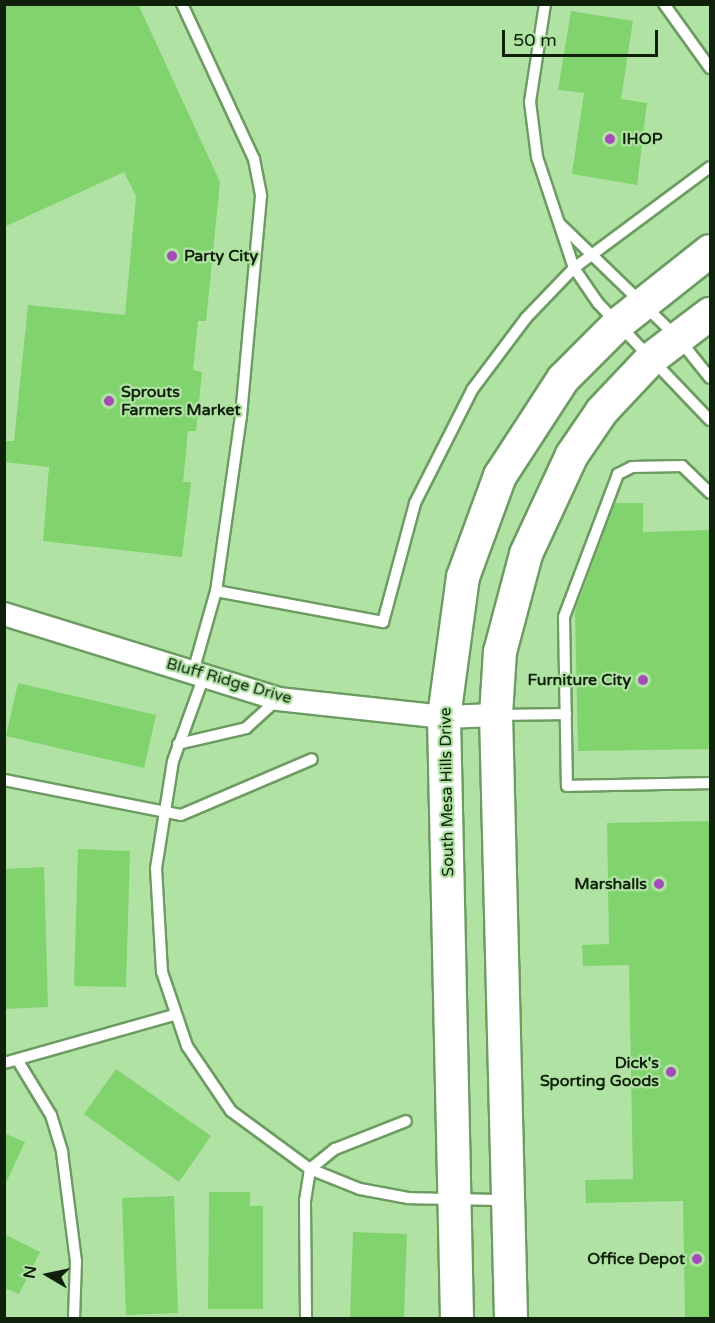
<!DOCTYPE html>
<style>
body{margin:0}
#map{position:relative;width:715px;height:1323px;overflow:hidden;background:#b0e2a4;font-family:"Varela Round",sans-serif}
div>[style]{position:absolute}
[style*='--x']{left:calc(var(--x)*1px);top:calc(var(--y)*1px);width:calc(var(--w)*1px);rotate:calc(var(--a)*1deg)}
.building>*{inset:0;background:#81d36e}
.roads{filter:drop-shadow(2px 0 #6d9c62) drop-shadow(-2px 0 #6d9c62) drop-shadow(0 2px #6d9c62) drop-shadow(0 -2px #6d9c62)}
.lane>*{height:10px;margin:-5px;padding:0 5px;transform-origin:5px;border-radius:5px;background:#fff}
.street>*{height:22px;margin:-11px;padding:0 11px;transform-origin:11px;border-radius:11px;background:#fff}
.secondary>*{height:32px;margin:-16px;padding:0 16px;transform-origin:16px;border-radius:16px;background:#fff}
.dots>*{width:16px;height:16px;translate:-50% -50%;box-sizing:border-box;border:3px solid #b0e2a4;border-radius:50%}
span{translate:-50% -50%;white-space:nowrap;text-align:center;line-height:1.15;-webkit-text-stroke:4.5px #b0e2a4;paint-order:stroke}
.poi-label{font-size:16px;color:#0f210a;font-weight:700}
.left{translate:0 -50%;text-align:left}
.right{translate:-100% -50%;text-align:right}
.street-label{font-size:16px;color:#0f210a}
.frame{position:absolute;inset:0;border:6px solid #0f210a;pointer-events:none}
.north{position:absolute;left:18px;top:1245px;width:60px;height:60px;-webkit-text-stroke:4px #b0e2a4;paint-order:stroke;rotate:279deg;font-size:16px;font-weight:700;line-height:24px;text-align:center;color:#0f210a}
.north::after{content:'';display:block;margin:auto;width:21px;height:27px;background:#0f210a;clip-path:polygon(50% 0,100% 100%,50% 72%,0 100%)}
.scale{position:absolute;left:502px;top:30px;width:156px;height:27px;box-sizing:border-box;border:3px solid #0f210a;border-top:0;padding-left:8px;font-size:18px;line-height:21px;white-space:nowrap;color:#0f210a;-webkit-text-stroke:4px #b0e2a4;paint-order:stroke}
</style>
<div id="map">
<div class="building">
<div style="clip-path:polygon(4px 4px,138px 4px,220px 182px,206px 321px,198px 321px,193px 370px,202px 372px,196px 431px,188px 431px,183px 482px,191px 482px,182px 557px,43px 541px,49px 467px,4px 462px,4px 441px,14px 441px,28px 305px,125px 315px,136px 196px,124px 172px,4px 227px)"></div>
<div style="clip-path:polygon(571px 11px,633px 21px,621px 99px,647px 103px,637px 185px,572px 174px,584px 93px,558px 90px)"></div>
<div style="clip-path:polygon(615px 503px,643px 503px,643px 532px,710px 530px,710px 749px,578px 751px,575px 611px)"></div>
<div style="clip-path:polygon(18px 683px,156px 715px,144px 768px,6px 736px)"></div>
<div style="clip-path:polygon(710px 821px,710px 1318px,685px 1318px,683px 1201px,586px 1203px,585px 1180px,633px 1179px,629px 965px,583px 966px,582px 945px,609px 944px,607px 823px)"></div>
<div style="clip-path:polygon(78px 849px,130px 851px,126px 987px,74px 986px)"></div>
<div style="clip-path:polygon(44px 867px,48px 1007px,4px 1009px,4px 869px)"></div>
<div style="clip-path:polygon(116px 1069px,211px 1136px,179px 1182px,84px 1114px)"></div>
<div style="clip-path:polygon(4px 1133px,25px 1142px,4px 1187px)"></div>
<div style="clip-path:polygon(209px 1192px,250px 1192px,250px 1206px,263px 1206px,263px 1309px,208px 1309px)"></div>
<div style="clip-path:polygon(174px 1196px,178px 1313px,126px 1315px,122px 1198px)"></div>
<div style="clip-path:polygon(353px 1232px,407px 1234px,404px 1318px,350px 1318px)"></div>
<div style="clip-path:polygon(4px 1234px,40px 1252px,19px 1294px,7px 1289px,4px 1294px)"></div>
</div>
<div class="roads">
<div class="lane">
<div style="--x:182;--y:4;--w:171;--a:65.1"></div>
<div style="--x:254;--y:159;--w:38;--a:79"></div>
<div style="--x:261;--y:196;--w:221;--a:95.2"></div>
<div style="--x:241;--y:416;--w:177;--a:98.1"></div>
<div style="--x:216;--y:591;--w:84;--a:105.9"></div>
<div style="--x:545;--y:4;--w:99;--a:98.7"></div>
<div style="--x:530;--y:102;--w:55;--a:82.7"></div>
<div style="--x:537;--y:157;--w:117;--a:71.6"></div>
<div style="--x:574;--y:268;--w:42;--a:55.6"></div>
<div style="--x:598;--y:303;--w:162;--a:46.3"></div>
<div style="--x:664;--y:4;--w:79;--a:54.3"></div>
<div style="--x:561;--y:225;--w:163;--a:44"></div>
<div style="--x:678;--y:338;--w:51;--a:51.3"></div>
<div style="--x:710;--y:493;--w:39;--a:-136"></div>
<div style="--x:682;--y:466;--w:50;--a:178.9"></div>
<div style="--x:632;--y:467;--w:16;--a:153"></div>
<div style="--x:618;--y:474;--w:153;--a:110.7"></div>
<div style="--x:564;--y:617;--w:169;--a:89"></div>
<div style="--x:567;--y:786;--w:143;--a:-1.2"></div>
<div style="--x:216;--y:591;--w:170;--a:10.5"></div>
<div style="--x:383;--y:622;--w:123;--a:-74.9"></div>
<div style="--x:415;--y:503;--w:127;--a:-63.2"></div>
<div style="--x:472;--y:390;--w:90;--a:-53.1"></div>
<div style="--x:526;--y:318;--w:69;--a:-46.2"></div>
<div style="--x:574;--y:268;--w:169;--a:-36.6"></div>
<div style="--x:204;--y:676;--w:90;--a:110"></div>
<div style="--x:173;--y:761;--w:108;--a:99"></div>
<div style="--x:156;--y:868;--w:104;--a:86.7"></div>
<div style="--x:162;--y:972;--w:78;--a:71.3"></div>
<div style="--x:187;--y:1046;--w:78;--a:55.9"></div>
<div style="--x:231;--y:1111;--w:98;--a:36.3"></div>
<div style="--x:310;--y:1169;--w:54;--a:21.8"></div>
<div style="--x:360;--y:1189;--w:49;--a:10.6"></div>
<div style="--x:408;--y:1198;--w:97;--a:1.2"></div>
<div style="--x:500;--y:715;--w:66;--a:-0.9"></div>
<div style="--x:178;--y:744;--w:70;--a:-13.2"></div>
<div style="--x:246;--y:728;--w:43;--a:-42.2"></div>
<div style="--x:4;--y:780;--w:180;--a:11.2"></div>
<div style="--x:181;--y:815;--w:142;--a:-23.1"></div>
<div style="--x:18;--y:1061;--w:63;--a:58.6"></div>
<div style="--x:51;--y:1115;--w:39;--a:73"></div>
<div style="--x:62;--y:1152;--w:110;--a:82.7"></div>
<div style="--x:76;--y:1261;--w:57;--a:92"></div>
<div style="--x:4;--y:1063;--w:177;--a:-15.8"></div>
<div style="--x:306;--y:1318;--w:117;--a:-90.5"></div>
<div style="--x:305;--y:1201;--w:32;--a:-81"></div>
<div style="--x:310;--y:1169;--w:32;--a:-39"></div>
<div style="--x:335;--y:1149;--w:76;--a:-21.5"></div>
</div>
<div class="street">
<div style="--x:4;--y:614;--w:287;--a:17.2"></div>
<div style="--x:278;--y:699;--w:167;--a:6.2"></div>
<div style="--x:444;--y:717;--w:52;--a:-2.2"></div>
</div>
<div class="secondary">
<div style="--x:457;--y:1318;--w:601;--a:-91.24"></div>
<div style="--x:444;--y:717;--w:141;--a:-82.3"></div>
<div style="--x:463;--y:577;--w:108;--a:-69.9"></div>
<div style="--x:500;--y:476;--w:116;--a:-57"></div>
<div style="--x:563;--y:379;--w:78;--a:-45"></div>
<div style="--x:618;--y:324;--w:117;--a:-38.4"></div>
<div style="--x:511;--y:1318;--w:603;--a:-91.42"></div>
<div style="--x:496;--y:715;--w:63;--a:-86.4"></div>
<div style="--x:500;--y:652;--w:101;--a:-75.1"></div>
<div style="--x:526;--y:554;--w:109;--a:-65.1"></div>
<div style="--x:572;--y:455;--w:53;--a:-55.7"></div>
<div style="--x:602;--y:411;--w:73;--a:-46.7"></div>
<div style="--x:652;--y:358;--w:73;--a:-37.2"></div>
</div>
</div>
<div class="dots">
<div style="left:610px;top:139px;background:#a54cb9"></div>
<div style="left:172px;top:256px;background:#a54cb9"></div>
<div style="left:109px;top:401px;background:#a54cb9"></div>
<div style="left:643px;top:680px;background:#a54cb9"></div>
<div style="left:659px;top:884px;background:#a54cb9"></div>
<div style="left:671px;top:1072px;background:#a54cb9"></div>
<div style="left:697px;top:1259px;background:#a54cb9"></div>
</div>
<div class="poi-label">
<span class="left" style="left:622px;top:139px">IHOP</span>
<span class="left" style="left:184px;top:256px">Party City</span>
<span class="left" style="left:121px;top:401px">Sprouts<br>Farmers Market</span>
<span class="right" style="left:631px;top:680px">Furniture City</span>
<span class="right" style="left:647px;top:884px">Marshalls</span>
<span class="right" style="left:659px;top:1072px">Dick's<br>Sporting Goods</span>
<span class="right" style="left:685px;top:1259px">Office Depot</span>
</div>
<div class="street-label">
<span style="left:229px;top:681px;rotate:16deg">Bluff Ridge Drive</span>
<span style="left:447px;top:792px;rotate:-91deg">South Mesa Hills Drive</span>
</div>
<div class="frame"></div>
<div class="north">N</div>
<div class="scale">50 m</div>
</div>
